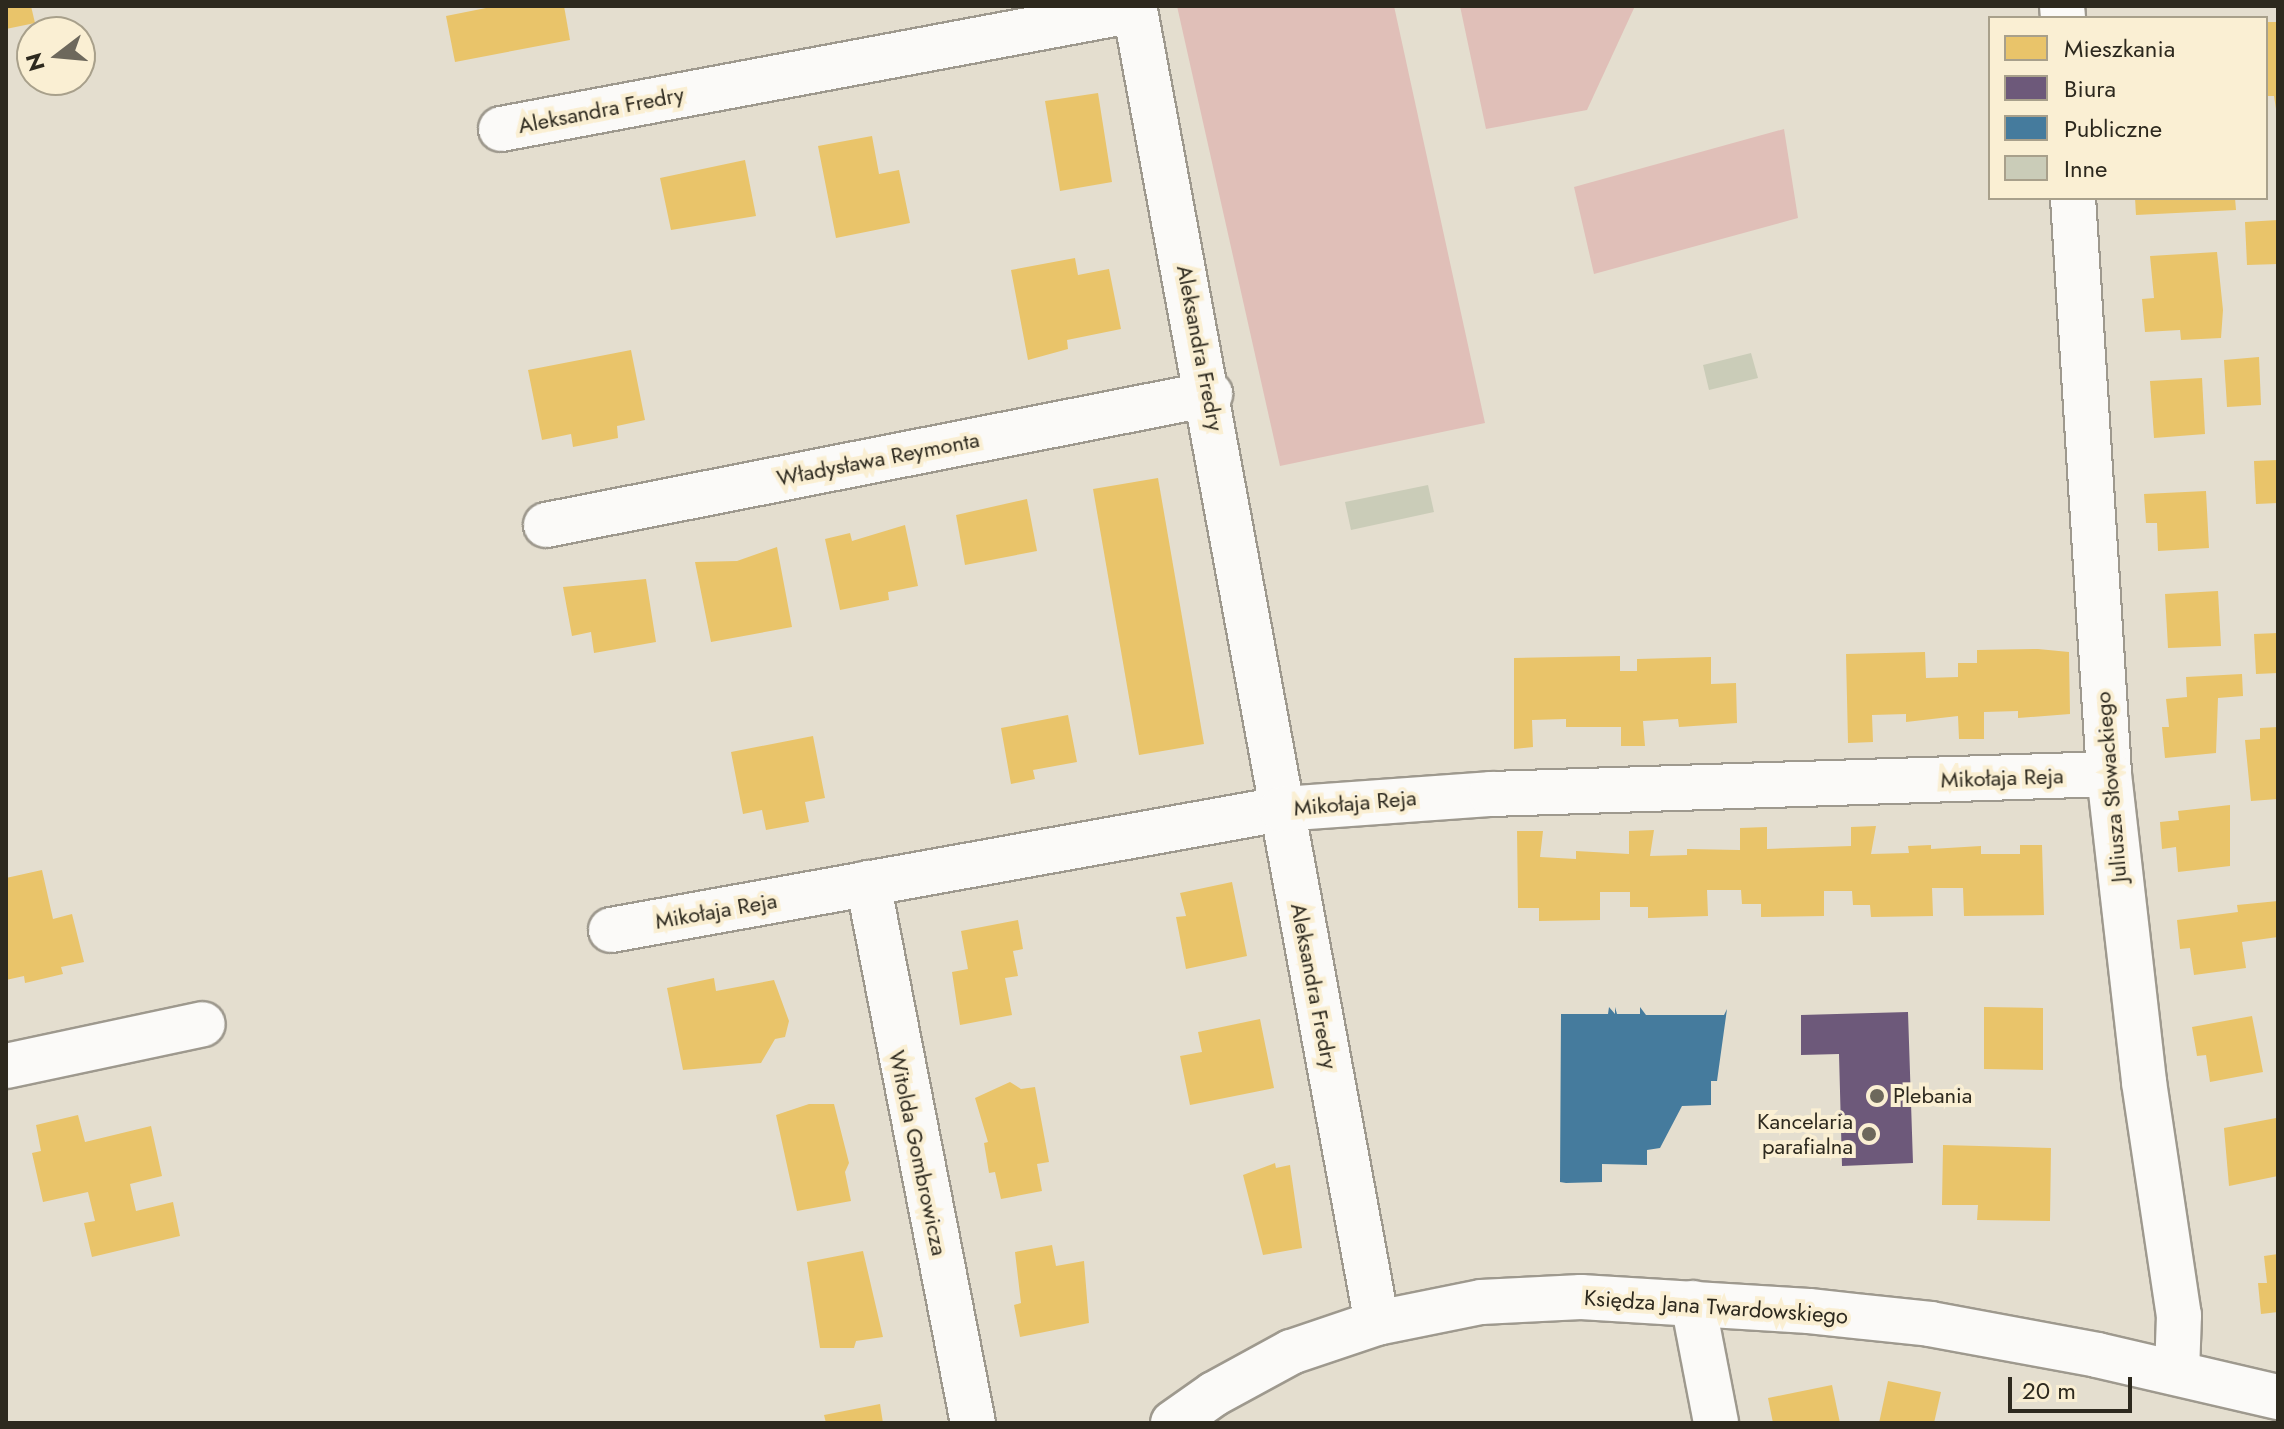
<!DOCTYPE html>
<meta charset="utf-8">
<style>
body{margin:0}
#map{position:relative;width:2284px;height:1429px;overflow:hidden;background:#e4decf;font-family:Jost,sans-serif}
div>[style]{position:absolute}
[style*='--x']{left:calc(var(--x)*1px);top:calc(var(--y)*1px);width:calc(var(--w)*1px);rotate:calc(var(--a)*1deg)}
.green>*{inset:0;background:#e0bfb8}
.homes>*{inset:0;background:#e9c46a}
.offices>*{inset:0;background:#6d597a}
.public>*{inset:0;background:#457b9d}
.building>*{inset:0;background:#caccb8}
.roads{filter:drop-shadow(2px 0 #9e998e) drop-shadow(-2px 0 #9e998e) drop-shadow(0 2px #9e998e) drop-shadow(0 -2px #9e998e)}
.minor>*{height:44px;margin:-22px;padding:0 22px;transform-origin:22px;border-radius:22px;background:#fbfaf8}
.dots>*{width:22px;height:22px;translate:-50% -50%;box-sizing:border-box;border:4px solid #faefd3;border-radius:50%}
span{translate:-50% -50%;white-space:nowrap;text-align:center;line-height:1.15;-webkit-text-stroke:8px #faefd3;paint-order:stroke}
.street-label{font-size:22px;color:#2d291e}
.poi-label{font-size:22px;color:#2d291e}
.left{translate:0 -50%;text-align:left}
.right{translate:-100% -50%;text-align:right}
.frame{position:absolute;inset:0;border:8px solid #2d291e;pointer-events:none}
.legend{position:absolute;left:1988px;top:16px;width:280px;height:184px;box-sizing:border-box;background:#faefd3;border:2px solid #a8a08b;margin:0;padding:10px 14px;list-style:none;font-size:24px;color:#2d291e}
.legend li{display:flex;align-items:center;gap:16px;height:40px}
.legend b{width:40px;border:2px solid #a8a08b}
.north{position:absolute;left:16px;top:16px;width:80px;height:80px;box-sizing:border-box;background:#faefd3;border:2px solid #a8a08b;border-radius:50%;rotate:254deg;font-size:22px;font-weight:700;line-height:32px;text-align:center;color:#2d291e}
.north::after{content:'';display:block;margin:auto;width:28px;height:36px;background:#6d685c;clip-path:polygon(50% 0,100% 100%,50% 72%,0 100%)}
.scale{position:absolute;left:2008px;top:1377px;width:124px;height:36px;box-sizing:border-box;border:4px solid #2d291e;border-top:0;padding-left:10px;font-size:24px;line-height:28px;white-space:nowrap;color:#2d291e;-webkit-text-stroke:6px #faefd3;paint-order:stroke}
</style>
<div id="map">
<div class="green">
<div style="clip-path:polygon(1177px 6px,1394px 6px,1485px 423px,1280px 466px)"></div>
<div style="clip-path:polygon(1460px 6px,1635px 6px,1587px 110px,1486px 129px)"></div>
<div style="clip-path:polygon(1784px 129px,1798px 218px,1594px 274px,1574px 187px)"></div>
</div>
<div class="homes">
<div style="clip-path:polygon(6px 6px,31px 6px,35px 23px,6px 29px)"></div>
<div style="clip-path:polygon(496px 6px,564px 6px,570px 40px,455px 62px,446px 16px)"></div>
<div style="clip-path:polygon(2266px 22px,2278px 22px,2278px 122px,2274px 96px,2266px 96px)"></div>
<div style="clip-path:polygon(1098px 93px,1112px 182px,1060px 191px,1045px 101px)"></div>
<div style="clip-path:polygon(872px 136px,879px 174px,899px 170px,910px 223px,836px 238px,818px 146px)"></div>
<div style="clip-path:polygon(745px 160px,756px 216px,671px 230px,660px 178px)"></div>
<div style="clip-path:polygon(2135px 198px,2235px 198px,2236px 210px,2136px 215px)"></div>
<div style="clip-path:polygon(2278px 220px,2278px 264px,2247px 265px,2245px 222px)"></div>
<div style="clip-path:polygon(2217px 252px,2223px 310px,2221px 338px,2181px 340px,2180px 330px,2145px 332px,2142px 299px,2154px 298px,2150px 256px)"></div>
<div style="clip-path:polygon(1075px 258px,1078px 275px,1109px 269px,1121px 329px,1067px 340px,1068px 349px,1028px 360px,1011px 270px)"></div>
<div style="clip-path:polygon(631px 350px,645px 420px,617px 426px,618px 438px,573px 447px,571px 434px,542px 440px,528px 370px)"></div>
<div style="clip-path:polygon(2259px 357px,2261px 405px,2227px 407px,2224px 360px)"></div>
<div style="clip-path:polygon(2202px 378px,2205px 434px,2154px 438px,2150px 381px)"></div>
<div style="clip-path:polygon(2278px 460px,2278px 503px,2256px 504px,2254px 461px)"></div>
<div style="clip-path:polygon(1158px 478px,1204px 744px,1139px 755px,1093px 489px)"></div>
<div style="clip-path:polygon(2206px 491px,2209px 548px,2158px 551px,2157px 523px,2146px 523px,2144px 494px)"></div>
<div style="clip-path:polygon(1027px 499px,1037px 551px,965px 565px,956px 515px)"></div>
<div style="clip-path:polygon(905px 525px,918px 586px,888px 592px,889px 600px,840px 610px,825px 539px,850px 533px,852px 541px)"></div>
<div style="clip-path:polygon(777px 547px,792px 627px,711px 642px,695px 562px,737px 561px)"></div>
<div style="clip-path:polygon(646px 579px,656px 642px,594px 653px,591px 632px,572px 636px,563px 587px)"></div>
<div style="clip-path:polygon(2218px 591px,2221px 646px,2168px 648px,2165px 594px)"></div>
<div style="clip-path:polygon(2278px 633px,2278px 673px,2256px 674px,2254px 634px)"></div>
<div style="clip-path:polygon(2038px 649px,2069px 652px,2070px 714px,2018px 718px,2018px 711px,1984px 712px,1984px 739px,1959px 739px,1958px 716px,1906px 722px,1906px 714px,1872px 715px,1873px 742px,1848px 743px,1846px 654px,1925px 652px,1926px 678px,1958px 677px,1958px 663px,1977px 663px,1977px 650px)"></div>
<div style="clip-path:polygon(1620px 656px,1620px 671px,1637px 671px,1637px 659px,1711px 657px,1711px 684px,1736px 683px,1737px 723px,1679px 727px,1678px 719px,1643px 721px,1645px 746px,1621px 746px,1621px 727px,1566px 727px,1566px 719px,1532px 720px,1533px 747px,1514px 749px,1514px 658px)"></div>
<div style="clip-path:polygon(2242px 674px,2243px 696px,2218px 698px,2216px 753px,2165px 758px,2162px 727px,2169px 727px,2166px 699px,2187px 697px,2186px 677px)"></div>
<div style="clip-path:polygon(1068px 715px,1077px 762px,1033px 770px,1035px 779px,1011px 784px,1001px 728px)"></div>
<div style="clip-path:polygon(2278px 727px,2278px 799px,2251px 801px,2245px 740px,2260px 739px,2260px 728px)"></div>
<div style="clip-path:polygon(813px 736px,825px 798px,805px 802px,809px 822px,766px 830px,762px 810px,743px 814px,731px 752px)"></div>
<div style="clip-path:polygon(2230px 805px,2230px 866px,2178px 872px,2176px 847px,2162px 849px,2160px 822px,2179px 820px,2178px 811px)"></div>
<div style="clip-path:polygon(1876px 826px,1871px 854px,1909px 853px,1908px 846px,1931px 845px,1931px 849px,1981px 846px,1981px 854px,2020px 854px,2020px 845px,2042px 845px,2044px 915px,1964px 916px,1963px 888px,1932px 888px,1933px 916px,1871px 917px,1870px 905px,1853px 905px,1852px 891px,1824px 891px,1824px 916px,1761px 917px,1761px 904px,1742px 904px,1741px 890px,1707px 890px,1708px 916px,1648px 918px,1648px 907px,1630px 907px,1630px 892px,1600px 892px,1600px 920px,1539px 921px,1539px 908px,1518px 908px,1517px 831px,1543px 831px,1540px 857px,1576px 859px,1576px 851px,1629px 854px,1629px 831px,1654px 830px,1650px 856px,1687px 855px,1687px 849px,1740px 850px,1740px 828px,1767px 827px,1767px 849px,1851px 846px,1851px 827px)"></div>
<div style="clip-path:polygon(42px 870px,53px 919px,72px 914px,84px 962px,61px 967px,63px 974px,25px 983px,24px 976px,6px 980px,6px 878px)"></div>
<div style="clip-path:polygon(1232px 882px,1247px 956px,1186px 969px,1176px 917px,1186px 916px,1180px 893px)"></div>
<div style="clip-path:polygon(2278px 901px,2278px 937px,2242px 942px,2246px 968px,2194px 975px,2190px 948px,2180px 949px,2177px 920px,2238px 912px,2237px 905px)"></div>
<div style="clip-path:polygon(1018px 920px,1023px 949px,1013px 951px,1018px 976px,1005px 978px,1012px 1015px,960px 1025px,952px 972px,968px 969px,961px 931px)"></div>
<div style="clip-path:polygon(714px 978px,716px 991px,774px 980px,789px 1021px,785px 1037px,775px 1039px,761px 1063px,683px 1070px,667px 988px)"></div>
<div style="clip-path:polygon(1984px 1007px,2043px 1008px,2043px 1070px,1984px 1069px)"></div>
<div style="clip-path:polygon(2252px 1016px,2263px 1072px,2210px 1082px,2206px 1055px,2197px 1056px,2192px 1027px)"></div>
<div style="clip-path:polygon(1260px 1019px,1274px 1088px,1190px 1105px,1180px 1056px,1202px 1052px,1198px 1032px)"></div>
<div style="clip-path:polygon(1010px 1082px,1021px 1089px,1035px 1087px,1049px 1162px,1037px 1164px,1042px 1191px,1001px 1199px,995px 1172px,989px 1173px,984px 1143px,988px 1142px,975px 1098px)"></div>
<div style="clip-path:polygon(809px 1104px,834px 1104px,849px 1163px,845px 1172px,851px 1201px,797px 1211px,776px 1115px)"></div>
<div style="clip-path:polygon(78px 1115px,85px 1142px,151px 1126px,162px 1176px,130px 1184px,136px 1211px,173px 1202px,180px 1236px,92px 1257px,84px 1223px,95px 1221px,88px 1192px,43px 1202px,32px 1153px,41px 1151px,36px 1125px)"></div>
<div style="clip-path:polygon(2276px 1118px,2278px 1176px,2229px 1186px,2224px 1128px)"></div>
<div style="clip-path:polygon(1943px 1145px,2051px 1148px,2050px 1221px,1977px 1220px,1978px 1205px,1942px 1205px)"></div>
<div style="clip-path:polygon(1275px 1163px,1276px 1168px,1290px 1165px,1302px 1248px,1263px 1255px,1243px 1175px)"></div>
<div style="clip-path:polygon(1052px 1245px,1056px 1266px,1084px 1261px,1089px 1323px,1020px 1337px,1014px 1305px,1021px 1303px,1015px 1252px)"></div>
<div style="clip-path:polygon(863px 1251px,883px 1337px,856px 1341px,854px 1348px,820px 1348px,807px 1262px)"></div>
<div style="clip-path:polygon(2278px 1254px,2278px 1312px,2261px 1314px,2258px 1283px,2267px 1283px,2264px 1256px)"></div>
<div style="clip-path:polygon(1888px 1381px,1941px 1392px,1934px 1423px,1879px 1423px)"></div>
<div style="clip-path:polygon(1832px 1385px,1840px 1423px,1773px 1423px,1768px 1398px)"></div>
<div style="clip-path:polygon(880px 1404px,883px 1423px,826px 1423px,824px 1415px)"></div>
</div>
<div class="offices">
<div style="clip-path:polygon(1908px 1012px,1913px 1163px,1842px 1166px,1839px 1054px,1801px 1055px,1801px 1015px)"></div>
</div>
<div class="public">
<div style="clip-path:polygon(1609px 1007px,1615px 1014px,1615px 1007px,1617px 1014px,1640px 1014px,1640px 1007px,1646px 1015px,1724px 1015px,1727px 1009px,1717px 1081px,1711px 1081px,1711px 1105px,1682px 1106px,1660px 1148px,1647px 1150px,1647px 1165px,1602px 1164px,1602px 1182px,1566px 1183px,1560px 1182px,1561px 1014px,1608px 1014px)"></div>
</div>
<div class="building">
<div style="clip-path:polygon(1751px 353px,1758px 378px,1709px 390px,1703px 365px)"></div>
<div style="clip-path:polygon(1428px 485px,1434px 512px,1351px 530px,1345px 502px)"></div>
</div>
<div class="roads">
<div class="minor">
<div style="--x:2062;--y:6;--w:12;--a:85"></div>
<div style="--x:501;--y:129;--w:645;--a:-10.63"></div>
<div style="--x:1135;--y:10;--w:1335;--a:79.56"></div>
<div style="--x:2073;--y:198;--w:577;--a:86.42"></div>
<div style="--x:2109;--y:774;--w:310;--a:83.5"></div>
<div style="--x:2144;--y:1082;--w:236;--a:81.5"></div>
<div style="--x:2179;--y:1315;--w:57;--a:92"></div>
<div style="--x:546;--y:525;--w:677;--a:-11.16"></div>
<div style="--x:868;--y:883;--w:550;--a:79"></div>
<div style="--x:611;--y:930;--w:681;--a:-10.24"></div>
<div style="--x:1281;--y:809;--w:211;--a:-4.1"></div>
<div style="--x:1491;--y:794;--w:618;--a:-1.85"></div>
<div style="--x:6;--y:1066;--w:201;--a:-12"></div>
<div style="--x:1693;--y:1303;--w:122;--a:79.1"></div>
<div style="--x:1173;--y:1423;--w:50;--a:-35.3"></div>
<div style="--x:1214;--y:1394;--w:88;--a:-28.6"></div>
<div style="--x:1291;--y:1352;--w:91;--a:-18.6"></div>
<div style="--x:1377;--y:1323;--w:106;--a:-11.4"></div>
<div style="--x:1481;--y:1302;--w:100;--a:-2.9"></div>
<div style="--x:1581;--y:1297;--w:228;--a:3.5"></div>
<div style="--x:1809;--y:1311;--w:122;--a:6.1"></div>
<div style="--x:1930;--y:1324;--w:170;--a:10.5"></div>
<div style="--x:2097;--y:1355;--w:186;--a:13.1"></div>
</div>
</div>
<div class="dots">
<div style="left:1877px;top:1096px;background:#6d685c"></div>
<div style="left:1869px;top:1134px;background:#6d685c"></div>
</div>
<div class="street-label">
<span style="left:601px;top:110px;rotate:-11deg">Aleksandra Fredry</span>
<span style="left:1200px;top:348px;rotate:79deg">Aleksandra Fredry</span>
<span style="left:878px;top:459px;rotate:-11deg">Władysława Reymonta</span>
<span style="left:2002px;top:778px;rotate:-2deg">Mikołaja Reja</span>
<span style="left:2111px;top:787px;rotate:-95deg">Juliusza Słowackiego</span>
<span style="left:1355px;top:803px;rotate:-5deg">Mikołaja Reja</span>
<span style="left:716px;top:911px;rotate:-10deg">Mikołaja Reja</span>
<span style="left:1314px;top:986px;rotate:79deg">Aleksandra Fredry</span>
<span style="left:918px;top:1153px;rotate:78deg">Witolda Gombrowicza</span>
<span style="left:1716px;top:1307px;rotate:4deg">Księdza Jana Twardowskiego</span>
</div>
<div class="poi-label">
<span class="left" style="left:1893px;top:1096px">Plebania</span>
<span class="right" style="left:1853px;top:1134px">Kancelaria<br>parafialna</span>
</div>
<div class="frame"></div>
<ul class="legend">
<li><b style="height:22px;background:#e9c46a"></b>Mieszkania</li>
<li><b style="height:22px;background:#6d597a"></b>Biura</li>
<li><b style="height:22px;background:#457b9d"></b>Publiczne</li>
<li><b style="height:22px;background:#caccb8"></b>Inne</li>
</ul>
<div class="north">N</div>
<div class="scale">20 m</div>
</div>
